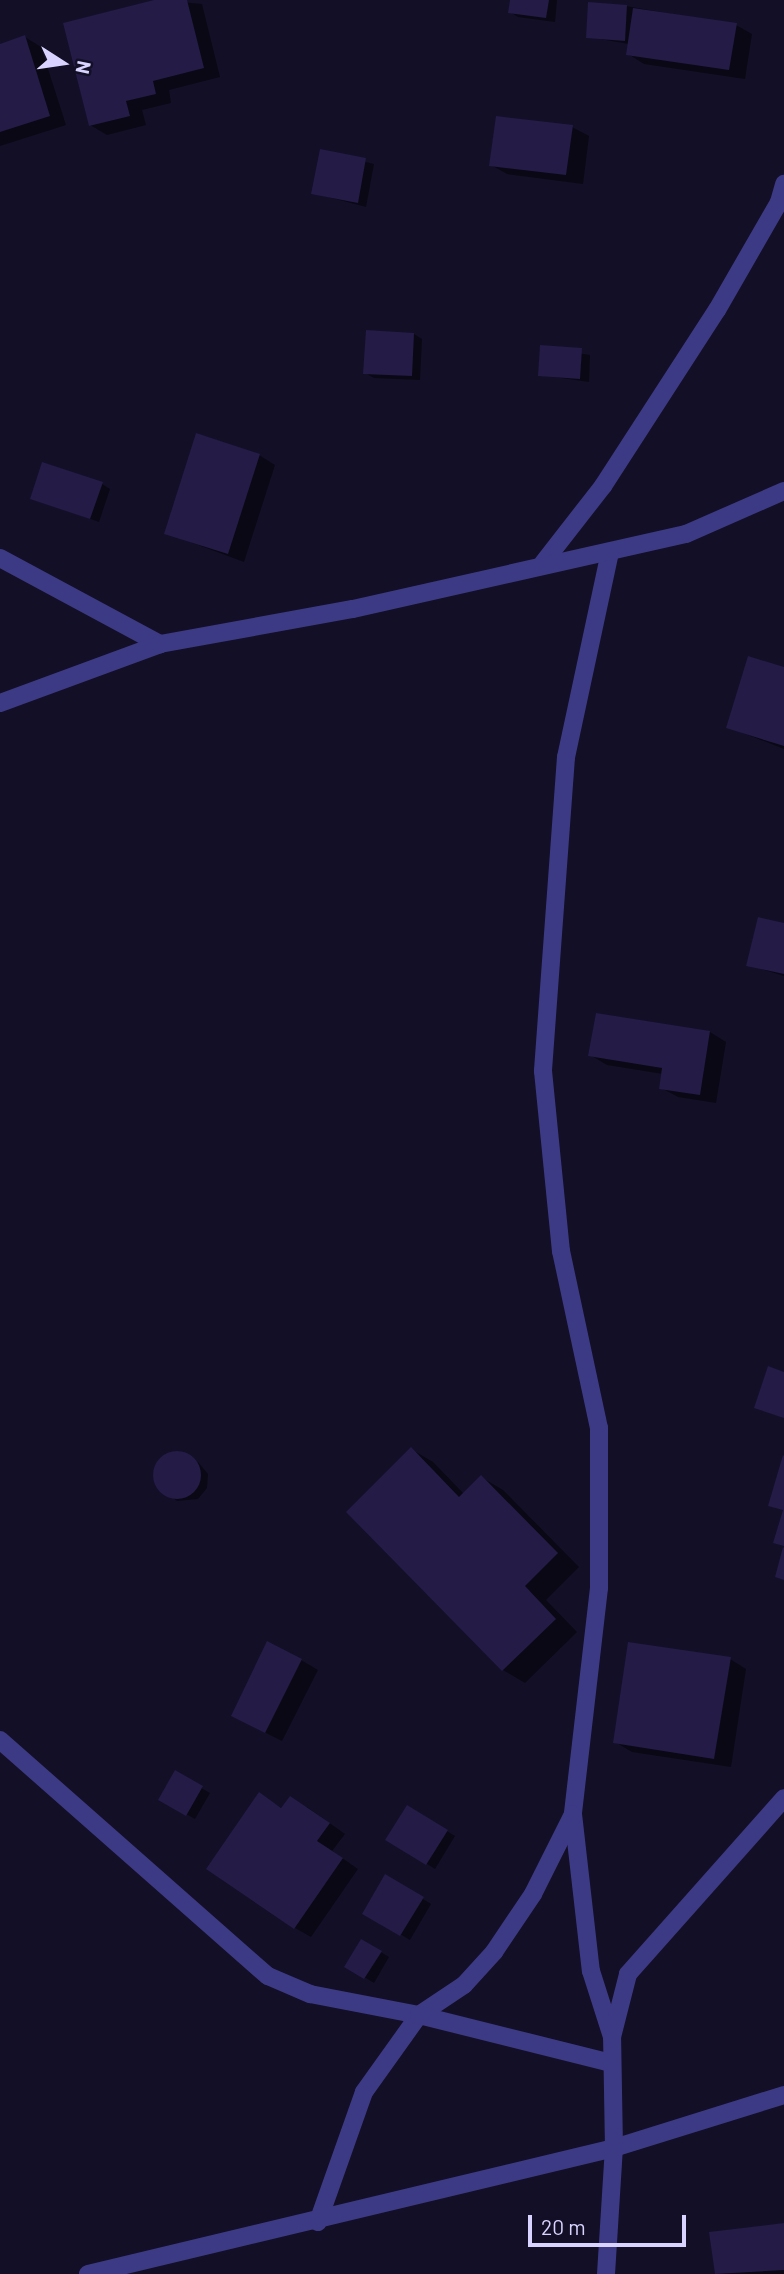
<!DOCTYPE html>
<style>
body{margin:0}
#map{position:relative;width:784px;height:2274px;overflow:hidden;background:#130f26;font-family:Barlow,sans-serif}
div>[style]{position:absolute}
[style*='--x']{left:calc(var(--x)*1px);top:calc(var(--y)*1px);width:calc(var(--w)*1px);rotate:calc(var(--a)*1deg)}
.shadow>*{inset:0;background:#0007}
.building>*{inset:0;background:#241b47}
.round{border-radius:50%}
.minor>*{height:18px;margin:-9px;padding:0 9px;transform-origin:9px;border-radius:9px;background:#3d3a85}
span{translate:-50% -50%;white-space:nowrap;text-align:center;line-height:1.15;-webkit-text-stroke:5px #130f26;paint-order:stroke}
.north{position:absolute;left:28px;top:28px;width:70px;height:70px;-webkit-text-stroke:5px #130f26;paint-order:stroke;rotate:102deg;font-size:19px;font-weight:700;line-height:28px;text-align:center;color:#d9d4ff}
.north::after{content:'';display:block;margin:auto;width:24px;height:32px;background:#d9d4ff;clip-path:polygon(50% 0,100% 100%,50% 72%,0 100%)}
.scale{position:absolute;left:528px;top:2215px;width:158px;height:32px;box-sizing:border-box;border:4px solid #d9d4ff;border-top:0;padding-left:9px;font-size:21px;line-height:24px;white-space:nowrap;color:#d9d4ff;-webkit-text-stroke:5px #130f26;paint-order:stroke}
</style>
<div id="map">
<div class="shadow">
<div style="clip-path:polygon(161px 0,202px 4px,220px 77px,169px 90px,171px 103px,142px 110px,146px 125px,107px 135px,90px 125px)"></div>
<div style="clip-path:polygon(511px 0,557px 0,555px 22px,518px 17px,510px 12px)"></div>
<div style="clip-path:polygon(626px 6px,736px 25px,752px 34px,745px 79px,644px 64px,628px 54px,629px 44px,588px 37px)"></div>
<div style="clip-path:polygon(25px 37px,41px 47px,66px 125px,0 146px,0 46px)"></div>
<div style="clip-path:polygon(572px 127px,589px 136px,583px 184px,507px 174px,491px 165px)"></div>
<div style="clip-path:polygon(321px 151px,374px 164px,366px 207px,313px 193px)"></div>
<div style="clip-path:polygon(414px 334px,422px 339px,420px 380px,374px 378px,365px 373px)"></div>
<div style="clip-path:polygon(542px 347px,590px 355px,589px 382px,540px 375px)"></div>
<div style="clip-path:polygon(259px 455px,275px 465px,244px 562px,166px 533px)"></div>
<div style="clip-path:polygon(102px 484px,110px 489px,99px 522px,32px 498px)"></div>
<div style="clip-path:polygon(784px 669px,784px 749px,728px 727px)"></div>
<div style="clip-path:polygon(784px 925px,784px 976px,748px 965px)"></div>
<div style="clip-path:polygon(710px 1032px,726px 1042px,716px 1103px,678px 1097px,661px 1088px,663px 1074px,607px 1065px,590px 1055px)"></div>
<div style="clip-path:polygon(411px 1449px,433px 1462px,464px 1494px,481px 1477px,503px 1490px,579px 1567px,546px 1600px,577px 1632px,525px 1683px,503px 1670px,348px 1512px)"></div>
<div style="clip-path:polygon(176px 1452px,198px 1462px,208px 1474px,207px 1488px,198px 1499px,177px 1501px,157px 1485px,158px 1463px)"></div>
<div style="clip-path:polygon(730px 1659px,746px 1669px,731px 1767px,632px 1752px,615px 1742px)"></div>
<div style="clip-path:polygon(301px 1660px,318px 1670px,282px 1741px,250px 1725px)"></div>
<div style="clip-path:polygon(175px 1773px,210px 1793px,195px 1819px,160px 1799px)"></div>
<div style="clip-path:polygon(275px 1804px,283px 1809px,307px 1807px,345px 1834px,332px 1851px,358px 1869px,311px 1937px,295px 1928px)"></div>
<div style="clip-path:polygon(408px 1807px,455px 1836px,435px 1869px,388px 1839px)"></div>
<div style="clip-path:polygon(386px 1876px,431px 1904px,410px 1940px,365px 1913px)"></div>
<div style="clip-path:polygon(362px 1941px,389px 1957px,374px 1983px,346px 1966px)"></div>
<div style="clip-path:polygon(784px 2225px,784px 2274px,716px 2274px,711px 2234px)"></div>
</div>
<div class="building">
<div style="clip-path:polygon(154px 0,187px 0,204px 68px,153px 81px,156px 94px,126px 101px,130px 116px,89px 126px,63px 23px)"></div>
<div style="clip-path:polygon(510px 0,549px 0,546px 18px,508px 13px)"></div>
<div style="clip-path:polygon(588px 2px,627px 5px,625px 41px,586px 38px)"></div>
<div style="clip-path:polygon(633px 8px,737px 23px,729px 70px,626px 55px)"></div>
<div style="clip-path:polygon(25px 35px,50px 116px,0 132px,0 44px)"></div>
<div style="clip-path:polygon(496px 116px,573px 125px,566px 175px,489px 166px)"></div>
<div style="clip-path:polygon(320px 149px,366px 158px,358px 203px,311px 194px)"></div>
<div style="clip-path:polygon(366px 330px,414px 333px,412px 376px,363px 374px)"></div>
<div style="clip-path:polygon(540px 345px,582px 348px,580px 379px,538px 376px)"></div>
<div style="clip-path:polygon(196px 433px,260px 454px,228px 554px,164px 534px)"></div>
<div style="clip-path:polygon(42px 462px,103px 482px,90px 519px,30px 499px)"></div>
<div style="clip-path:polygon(748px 656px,784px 667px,784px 746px,726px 728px)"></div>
<div style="clip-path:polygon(758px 917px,784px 923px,784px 974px,746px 966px)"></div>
<div style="clip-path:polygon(596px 1013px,710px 1031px,700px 1095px,659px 1089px,662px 1068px,588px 1056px)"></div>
<div style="clip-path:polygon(768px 1366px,784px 1372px,784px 1418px,754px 1408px)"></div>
<div style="clip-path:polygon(411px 1447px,459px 1497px,481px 1475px,558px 1553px,525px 1586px,556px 1619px,502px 1671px,346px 1512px)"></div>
<div class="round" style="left:153px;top:1451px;width:48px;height:48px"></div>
<div style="clip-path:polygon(783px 1455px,784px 1456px,784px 1546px,773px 1543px,783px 1510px,768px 1506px)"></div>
<div style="clip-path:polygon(783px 1547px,784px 1548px,784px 1580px,775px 1577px)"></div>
<div style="clip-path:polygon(267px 1641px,302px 1659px,265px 1733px,231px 1716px)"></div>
<div style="clip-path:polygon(628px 1642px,731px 1657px,714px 1759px,613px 1743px)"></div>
<div style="clip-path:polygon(175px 1770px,203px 1786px,186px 1816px,158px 1800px)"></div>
<div style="clip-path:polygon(259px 1792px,281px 1808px,290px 1796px,330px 1823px,317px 1841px,343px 1858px,294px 1929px,206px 1869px)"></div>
<div style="clip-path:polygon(407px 1805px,448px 1830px,426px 1865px,385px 1840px)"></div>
<div style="clip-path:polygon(385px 1874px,424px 1897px,400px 1936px,362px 1914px)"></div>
<div style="clip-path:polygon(361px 1939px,382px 1951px,364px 1979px,344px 1967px)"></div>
<div style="clip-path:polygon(784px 2223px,784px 2270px,715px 2274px,709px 2232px)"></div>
</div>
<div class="minor">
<div style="--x:610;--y:552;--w:210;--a:102.1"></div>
<div style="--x:566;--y:757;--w:315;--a:94.2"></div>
<div style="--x:543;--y:1071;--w:181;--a:84.3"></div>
<div style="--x:561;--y:1251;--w:181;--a:77.9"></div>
<div style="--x:599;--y:1428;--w:160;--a:90"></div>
<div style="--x:599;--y:1588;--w:227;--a:96.6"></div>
<div style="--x:573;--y:1814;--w:158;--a:83.5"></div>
<div style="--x:591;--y:1971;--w:69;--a:72.3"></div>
<div style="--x:0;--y:558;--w:182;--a:28.3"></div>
<div style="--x:543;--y:563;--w:98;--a:-52.1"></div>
<div style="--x:603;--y:486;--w:210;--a:-57.1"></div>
<div style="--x:717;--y:310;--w:125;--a:-60.1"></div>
<div style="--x:779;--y:202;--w:19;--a:-74"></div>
<div style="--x:0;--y:703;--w:171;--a:-20.2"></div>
<div style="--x:160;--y:644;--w:196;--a:-10.3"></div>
<div style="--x:353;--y:609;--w:341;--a:-12.7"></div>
<div style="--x:686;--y:534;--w:107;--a:-23.7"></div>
<div style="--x:0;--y:1740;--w:357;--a:41.4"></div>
<div style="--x:268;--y:1976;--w:46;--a:23.2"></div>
<div style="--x:310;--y:1994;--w:111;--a:10.9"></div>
<div style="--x:419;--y:2015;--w:95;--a:125.5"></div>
<div style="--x:364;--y:2092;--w:138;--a:109.5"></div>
<div style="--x:419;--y:2015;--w:54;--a:-33.7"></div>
<div style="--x:464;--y:1985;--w:45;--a:-47.7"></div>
<div style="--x:494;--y:1952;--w:70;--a:-56.1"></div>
<div style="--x:533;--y:1894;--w:89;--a:-63.4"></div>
<div style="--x:419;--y:2015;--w:198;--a:14"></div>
<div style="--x:88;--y:2274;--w:541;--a:-13.47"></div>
<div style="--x:614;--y:2148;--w:178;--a:-17.3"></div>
<div style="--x:606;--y:2274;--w:126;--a:-86.4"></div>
<div style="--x:614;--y:2148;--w:111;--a:-91"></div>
<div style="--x:612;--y:2037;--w:65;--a:-75.7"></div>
<div style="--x:628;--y:1974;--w:235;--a:-48.4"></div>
</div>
<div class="north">N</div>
<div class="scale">20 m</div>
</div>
